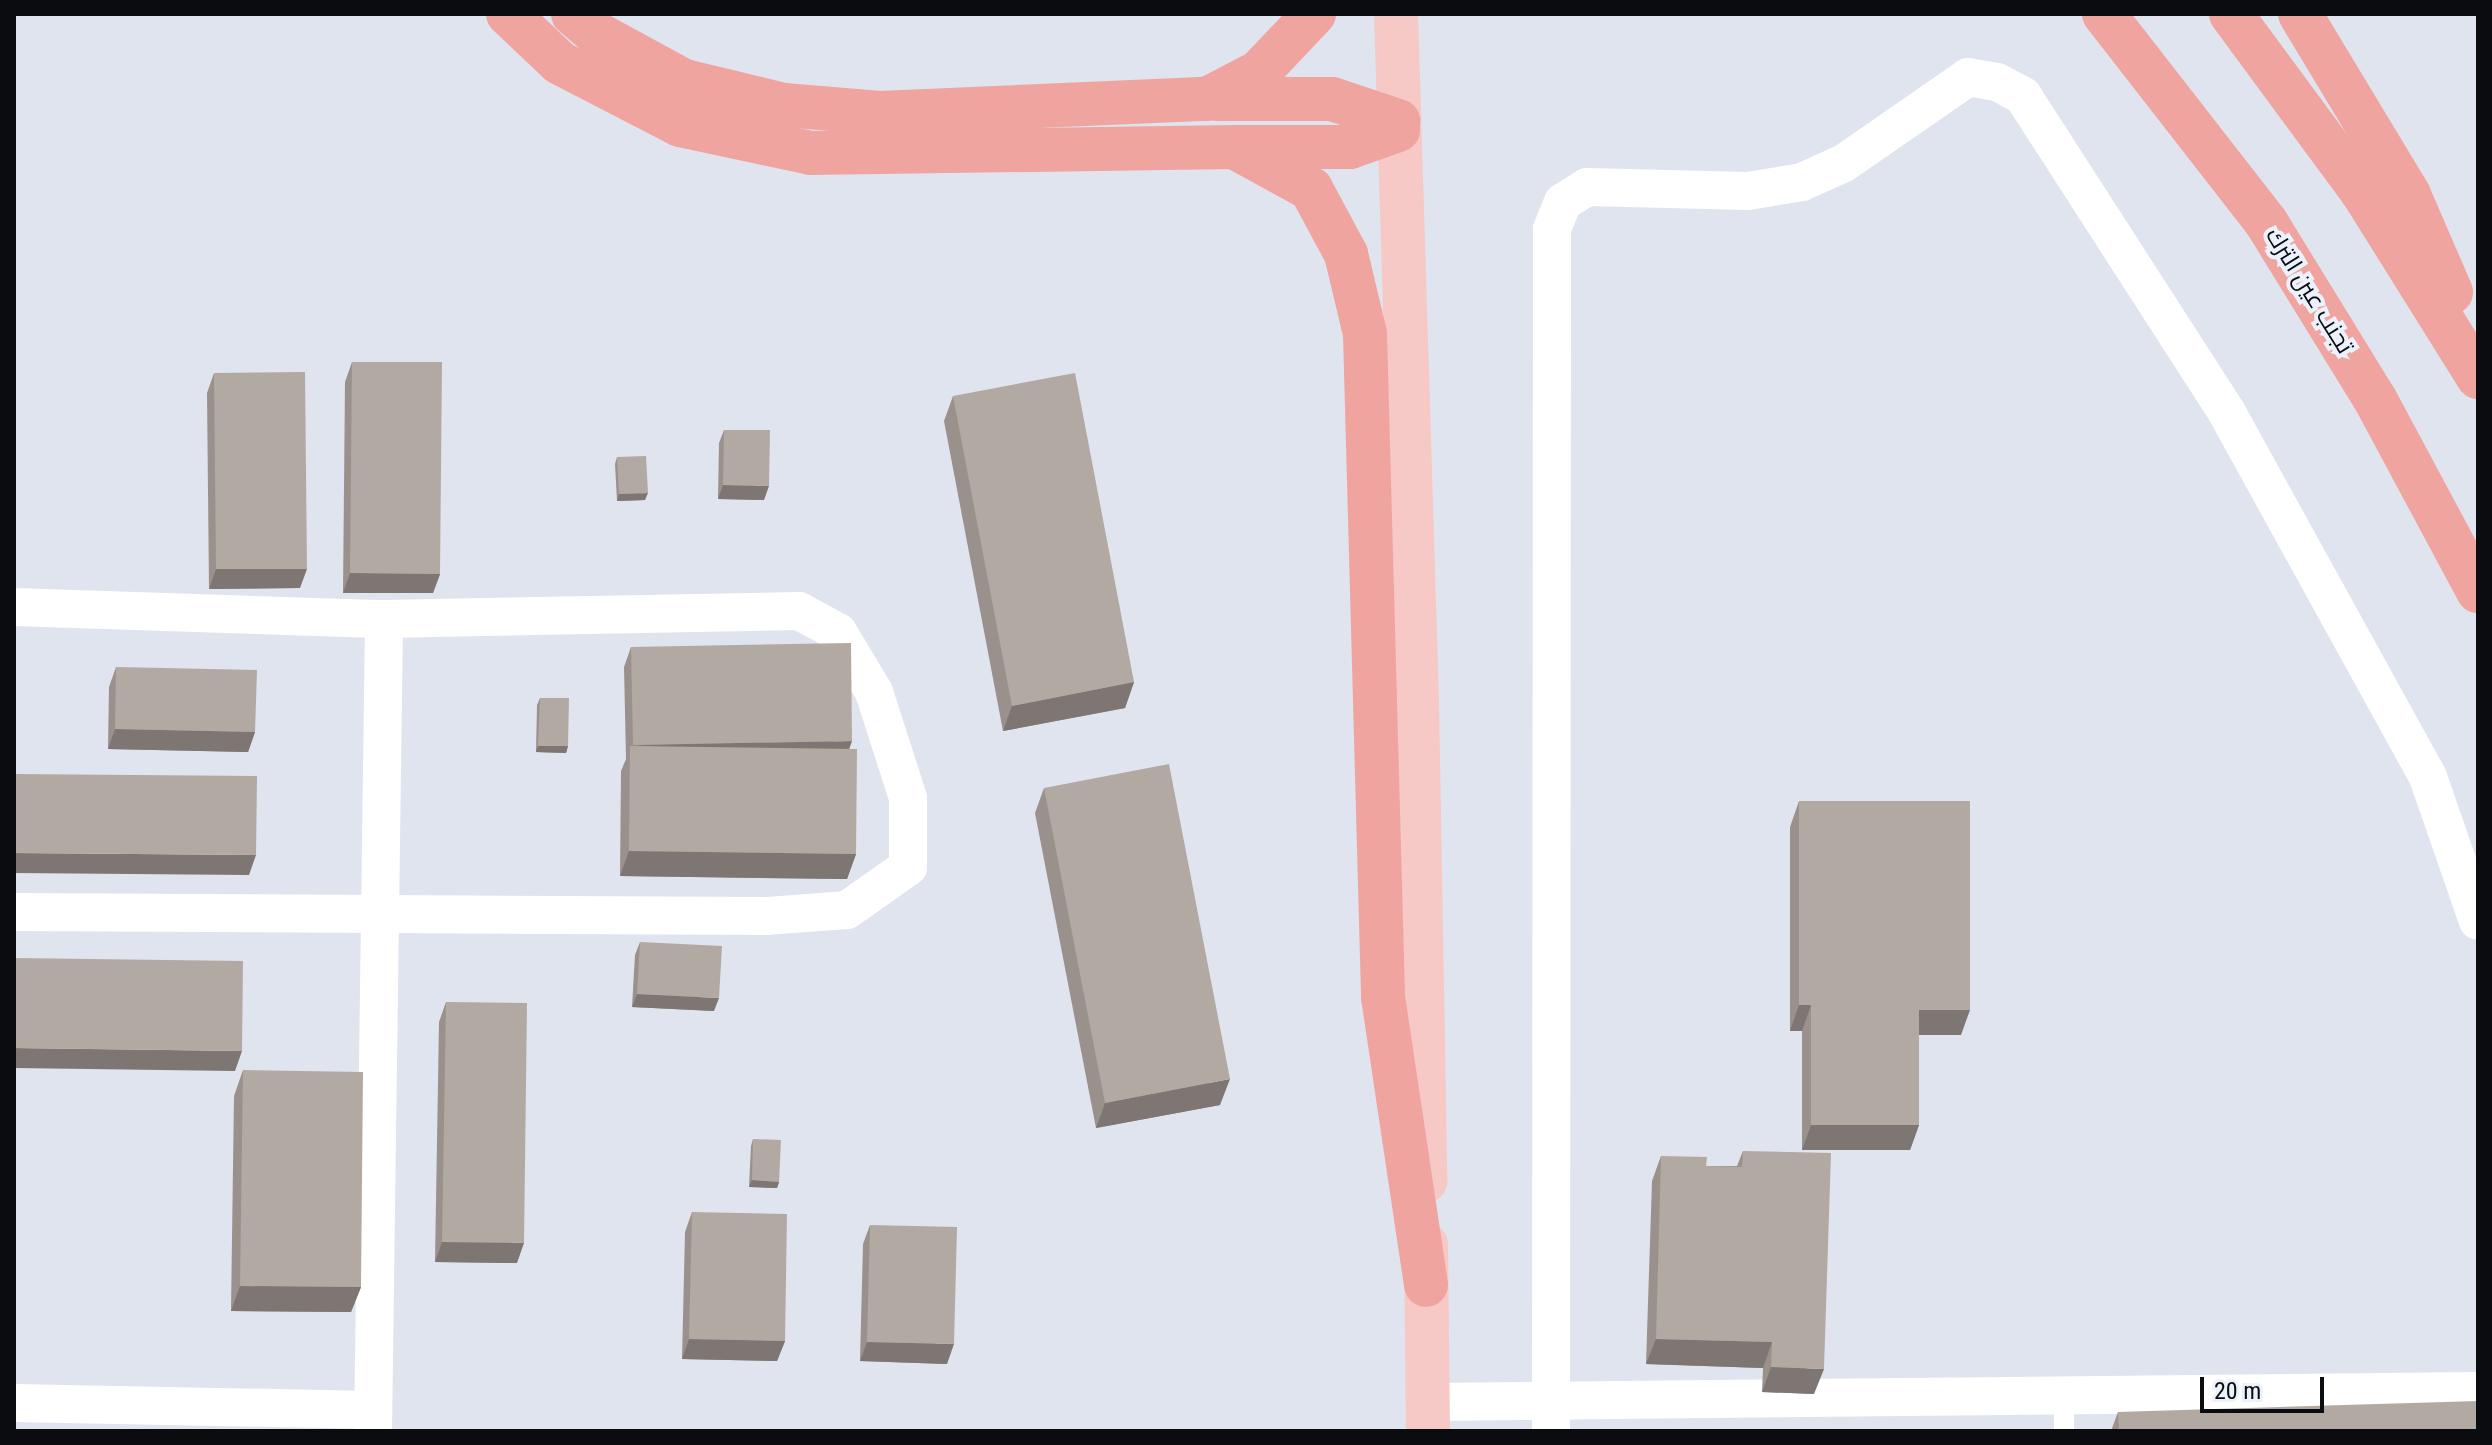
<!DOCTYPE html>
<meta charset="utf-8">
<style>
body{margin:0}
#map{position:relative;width:2492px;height:1445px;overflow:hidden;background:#dfe4ee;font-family:"Roboto Condensed",Cairo,sans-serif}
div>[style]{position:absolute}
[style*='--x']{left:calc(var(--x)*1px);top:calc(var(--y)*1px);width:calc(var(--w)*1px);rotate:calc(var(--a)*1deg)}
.lane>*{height:20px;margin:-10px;padding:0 10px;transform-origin:10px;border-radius:10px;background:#fff}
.street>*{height:38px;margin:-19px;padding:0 19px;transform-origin:19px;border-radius:19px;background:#fff}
.primary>*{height:44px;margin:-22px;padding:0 22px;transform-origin:22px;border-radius:22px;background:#f6c8c6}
.highway>*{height:44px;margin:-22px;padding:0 22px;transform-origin:22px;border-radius:22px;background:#f0a4a0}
.wall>*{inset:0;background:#9a918c}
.shaded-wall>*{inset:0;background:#7d7672}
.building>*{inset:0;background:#b3a9a3}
span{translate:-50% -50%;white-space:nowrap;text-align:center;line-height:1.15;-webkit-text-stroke:8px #ecf2fb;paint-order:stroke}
.street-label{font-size:24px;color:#0b0c0f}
.frame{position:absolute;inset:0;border:16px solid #0b0c0f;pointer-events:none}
.scale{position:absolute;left:2200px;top:1377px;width:124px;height:36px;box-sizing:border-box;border:4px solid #0b0c0f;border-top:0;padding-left:10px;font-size:24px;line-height:28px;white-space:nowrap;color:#0b0c0f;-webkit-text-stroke:6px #ecf2fb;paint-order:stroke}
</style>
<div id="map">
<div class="lane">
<div style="--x:2064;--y:1395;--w:36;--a:90"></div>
</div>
<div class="street">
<div style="--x:14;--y:607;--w:370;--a:1.9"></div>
<div style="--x:384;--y:619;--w:415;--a:-1.1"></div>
<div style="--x:799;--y:611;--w:44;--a:28.3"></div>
<div style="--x:838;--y:632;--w:70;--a:59"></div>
<div style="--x:874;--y:692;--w:111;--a:72.2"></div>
<div style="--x:908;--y:798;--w:69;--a:90"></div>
<div style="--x:908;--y:867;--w:75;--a:144.8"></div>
<div style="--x:847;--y:910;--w:79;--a:175.7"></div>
<div style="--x:768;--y:916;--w:754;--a:-179.7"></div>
<div style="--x:1427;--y:1402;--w:1051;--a:-0.6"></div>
<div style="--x:14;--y:1403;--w:359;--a:1.1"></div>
<div style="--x:373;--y:1431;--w:812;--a:-89.22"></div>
<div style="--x:1551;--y:1431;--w:1202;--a:-89.95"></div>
<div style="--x:1552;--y:229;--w:29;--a:-68"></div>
<div style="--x:1563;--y:202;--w:28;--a:-32"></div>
<div style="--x:1587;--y:187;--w:161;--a:1.4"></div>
<div style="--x:1748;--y:191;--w:55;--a:-9.5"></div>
<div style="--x:1802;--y:182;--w:46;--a:-24.3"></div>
<div style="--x:1844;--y:163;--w:151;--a:-34.7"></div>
<div style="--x:1968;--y:77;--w:29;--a:10"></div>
<div style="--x:1997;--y:82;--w:30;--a:28"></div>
<div style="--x:2023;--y:96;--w:375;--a:57.2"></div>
<div style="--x:2226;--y:411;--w:418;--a:61.1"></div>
<div style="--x:2428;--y:777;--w:152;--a:70.9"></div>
</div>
<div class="primary">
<div style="--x:1396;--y:14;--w:689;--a:88.25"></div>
<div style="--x:1417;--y:703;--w:478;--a:89"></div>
<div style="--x:1426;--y:1245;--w:186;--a:89.4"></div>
</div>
<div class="highway">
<div style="--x:508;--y:14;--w:71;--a:43.3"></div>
<div style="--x:560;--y:63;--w:135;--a:27.3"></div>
<div style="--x:680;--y:125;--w:134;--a:12.1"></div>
<div style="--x:811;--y:153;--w:423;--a:-0.8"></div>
<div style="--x:1234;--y:147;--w:88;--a:28.6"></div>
<div style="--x:1311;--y:189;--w:74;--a:61.7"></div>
<div style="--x:1346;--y:254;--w:82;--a:76.6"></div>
<div style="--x:1365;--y:334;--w:663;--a:88.44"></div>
<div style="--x:1383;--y:997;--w:291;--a:81.5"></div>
<div style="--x:573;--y:14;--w:30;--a:40"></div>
<div style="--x:596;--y:33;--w:100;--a:28.6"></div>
<div style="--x:684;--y:81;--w:103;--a:13.5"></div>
<div style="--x:784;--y:105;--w:96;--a:4.8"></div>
<div style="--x:880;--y:113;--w:327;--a:-2.5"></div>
<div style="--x:1207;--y:99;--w:59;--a:-27.4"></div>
<div style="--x:1259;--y:72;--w:80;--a:-46.5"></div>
<div style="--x:2104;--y:14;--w:264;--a:52.1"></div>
<div style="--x:2266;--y:222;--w:208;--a:58.4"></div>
<div style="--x:2375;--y:399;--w:218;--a:61.8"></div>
<div style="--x:2231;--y:14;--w:222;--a:53.6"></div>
<div style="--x:2363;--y:193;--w:217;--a:58"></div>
<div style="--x:2300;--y:14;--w:211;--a:58.9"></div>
<div style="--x:2409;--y:195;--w:106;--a:66.6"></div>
<div style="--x:1216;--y:99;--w:116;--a:0"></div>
<div style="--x:1332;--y:99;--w:70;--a:18.4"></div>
<div style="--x:1237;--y:147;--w:113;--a:0"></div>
<div style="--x:1350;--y:147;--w:51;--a:-19.5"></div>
</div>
<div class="wall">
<div style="clip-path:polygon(352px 362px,440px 574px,433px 593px,343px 593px,345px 382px)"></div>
<div style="clip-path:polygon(214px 373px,300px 588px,209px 589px,207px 393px)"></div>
<div style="clip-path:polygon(953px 396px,1134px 682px,1125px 708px,1003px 731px,944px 421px)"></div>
<div style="clip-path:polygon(724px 430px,764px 500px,718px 499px,719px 443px)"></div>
<div style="clip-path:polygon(617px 457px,645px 500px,617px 501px,615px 464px)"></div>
<div style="clip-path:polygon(631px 647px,850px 749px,856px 854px,847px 879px,620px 876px,621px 771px,626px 759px,624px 667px)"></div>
<div style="clip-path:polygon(116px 667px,255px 732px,248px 752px,108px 749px,109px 687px)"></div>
<div style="clip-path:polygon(540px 698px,568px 746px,566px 753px,536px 752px,537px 705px)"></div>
<div style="clip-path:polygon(1044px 788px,1220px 1105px,1096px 1128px,1035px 813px)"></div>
<div style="clip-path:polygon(1799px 801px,1961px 1035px,1919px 1035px,1919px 1125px,1910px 1150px,1802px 1150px,1802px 1031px,1790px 1031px,1790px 827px)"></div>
<div style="clip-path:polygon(640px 942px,714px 1011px,632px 1007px,635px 955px)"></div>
<div style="clip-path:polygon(446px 1002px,517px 1263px,435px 1262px,439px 1022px)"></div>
<div style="clip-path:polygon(243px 1070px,361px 1287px,351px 1312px,231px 1311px,234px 1096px)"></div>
<div style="clip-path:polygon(753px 1139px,779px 1182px,777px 1188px,749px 1187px,751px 1146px)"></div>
<div style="clip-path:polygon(1743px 1151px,1814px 1394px,1762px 1392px,1763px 1368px,1646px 1364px,1652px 1181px,1661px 1156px,1706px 1166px,1737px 1166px)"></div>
<div style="clip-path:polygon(692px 1212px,785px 1341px,777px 1361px,682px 1359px,685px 1232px)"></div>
<div style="clip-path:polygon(870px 1225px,947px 1364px,860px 1361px,863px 1244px)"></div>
<div style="clip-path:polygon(2118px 1412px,2478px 1431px,2111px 1431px)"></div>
</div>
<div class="shaded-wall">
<div style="clip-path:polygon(723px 485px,769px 486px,764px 500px,718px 499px)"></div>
<div style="clip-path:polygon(648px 493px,645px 500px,617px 501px,619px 494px)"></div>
<div style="clip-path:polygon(216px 569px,307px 569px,300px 588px,209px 589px)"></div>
<div style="clip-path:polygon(350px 573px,440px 574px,433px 593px,343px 593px)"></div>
<div style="clip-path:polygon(1134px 682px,1125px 708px,1003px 731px,1012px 706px)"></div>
<div style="clip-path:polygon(115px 729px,255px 732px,248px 752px,108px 749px)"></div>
<div style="clip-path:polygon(852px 741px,845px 761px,633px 745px)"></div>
<div style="clip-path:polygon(538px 746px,568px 746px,566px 753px,536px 752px)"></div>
<div style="clip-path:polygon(629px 851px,856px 854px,847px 879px,620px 876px)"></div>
<div style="clip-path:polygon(14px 853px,256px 855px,249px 875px,14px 873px)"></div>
<div style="clip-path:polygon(637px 994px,719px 998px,714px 1011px,632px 1007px)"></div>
<div style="clip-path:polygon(1799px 1005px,1811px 1005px,1802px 1031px,1790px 1031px)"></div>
<div style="clip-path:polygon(1919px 1010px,1970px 1010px,1961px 1035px,1910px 1035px)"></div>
<div style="clip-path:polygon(14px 1048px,242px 1051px,235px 1071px,14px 1068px)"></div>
<div style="clip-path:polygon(1230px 1079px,1220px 1105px,1096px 1128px,1105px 1103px)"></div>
<div style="clip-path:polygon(1811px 1125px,1919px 1125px,1910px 1150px,1802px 1150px)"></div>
<div style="clip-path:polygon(752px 1180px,779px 1182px,777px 1188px,749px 1187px)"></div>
<div style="clip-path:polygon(442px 1242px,524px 1243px,517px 1263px,435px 1262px)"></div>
<div style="clip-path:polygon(240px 1286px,361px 1287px,351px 1312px,231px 1311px)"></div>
<div style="clip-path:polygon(689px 1339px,785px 1341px,777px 1361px,682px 1359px)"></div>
<div style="clip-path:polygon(1656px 1339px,1772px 1342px,1763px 1368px,1646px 1364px)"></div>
<div style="clip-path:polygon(867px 1342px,954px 1344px,947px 1364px,860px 1361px)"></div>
<div style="clip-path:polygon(1771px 1367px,1824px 1369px,1814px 1394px,1762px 1392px)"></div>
</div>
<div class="building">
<div style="clip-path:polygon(352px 362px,442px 362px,440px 574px,350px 573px)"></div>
<div style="clip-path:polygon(305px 372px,307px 569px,216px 569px,214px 373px)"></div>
<div style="clip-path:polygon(1075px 373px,1134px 682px,1012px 706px,953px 396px)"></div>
<div style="clip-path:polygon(724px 430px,770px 430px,769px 486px,723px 485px)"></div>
<div style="clip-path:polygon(646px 456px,648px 493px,619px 494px,617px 457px)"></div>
<div style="clip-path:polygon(851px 643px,852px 741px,633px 745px,631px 647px)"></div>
<div style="clip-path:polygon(116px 667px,257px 670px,255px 732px,115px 729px)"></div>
<div style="clip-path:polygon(540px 698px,569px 698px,568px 746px,538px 746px)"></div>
<div style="clip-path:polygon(630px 746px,857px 749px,856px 854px,629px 851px)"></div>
<div style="clip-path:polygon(1169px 764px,1230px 1079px,1105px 1103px,1044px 788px)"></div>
<div style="clip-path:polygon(14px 774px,257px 776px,256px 855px,14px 853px)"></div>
<div style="clip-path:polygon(1799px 801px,1970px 801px,1970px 1010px,1919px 1010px,1919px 1125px,1811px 1125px,1811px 1005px,1799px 1005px)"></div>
<div style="clip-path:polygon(640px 942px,722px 946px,719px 998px,637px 994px)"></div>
<div style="clip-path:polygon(14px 958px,243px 961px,242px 1051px,14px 1048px)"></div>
<div style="clip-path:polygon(446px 1002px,527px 1003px,524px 1243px,442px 1242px)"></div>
<div style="clip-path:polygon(243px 1070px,363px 1072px,361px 1287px,240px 1286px)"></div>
<div style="clip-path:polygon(753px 1139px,781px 1140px,779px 1182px,752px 1180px)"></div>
<div style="clip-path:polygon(1743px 1151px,1831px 1153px,1824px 1369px,1771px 1367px,1772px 1342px,1656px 1339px,1661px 1156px,1707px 1157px,1706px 1166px,1742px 1167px)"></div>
<div style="clip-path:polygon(692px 1212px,787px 1214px,785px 1341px,689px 1339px)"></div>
<div style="clip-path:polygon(870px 1225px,957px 1227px,954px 1344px,867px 1342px)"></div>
<div style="clip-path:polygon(2478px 1401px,2478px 1431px,2119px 1431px,2118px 1412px)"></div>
</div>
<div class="street-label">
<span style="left:2309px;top:291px;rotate:58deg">تجنب عين الترك</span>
</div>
<div class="frame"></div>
<div class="scale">20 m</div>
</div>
